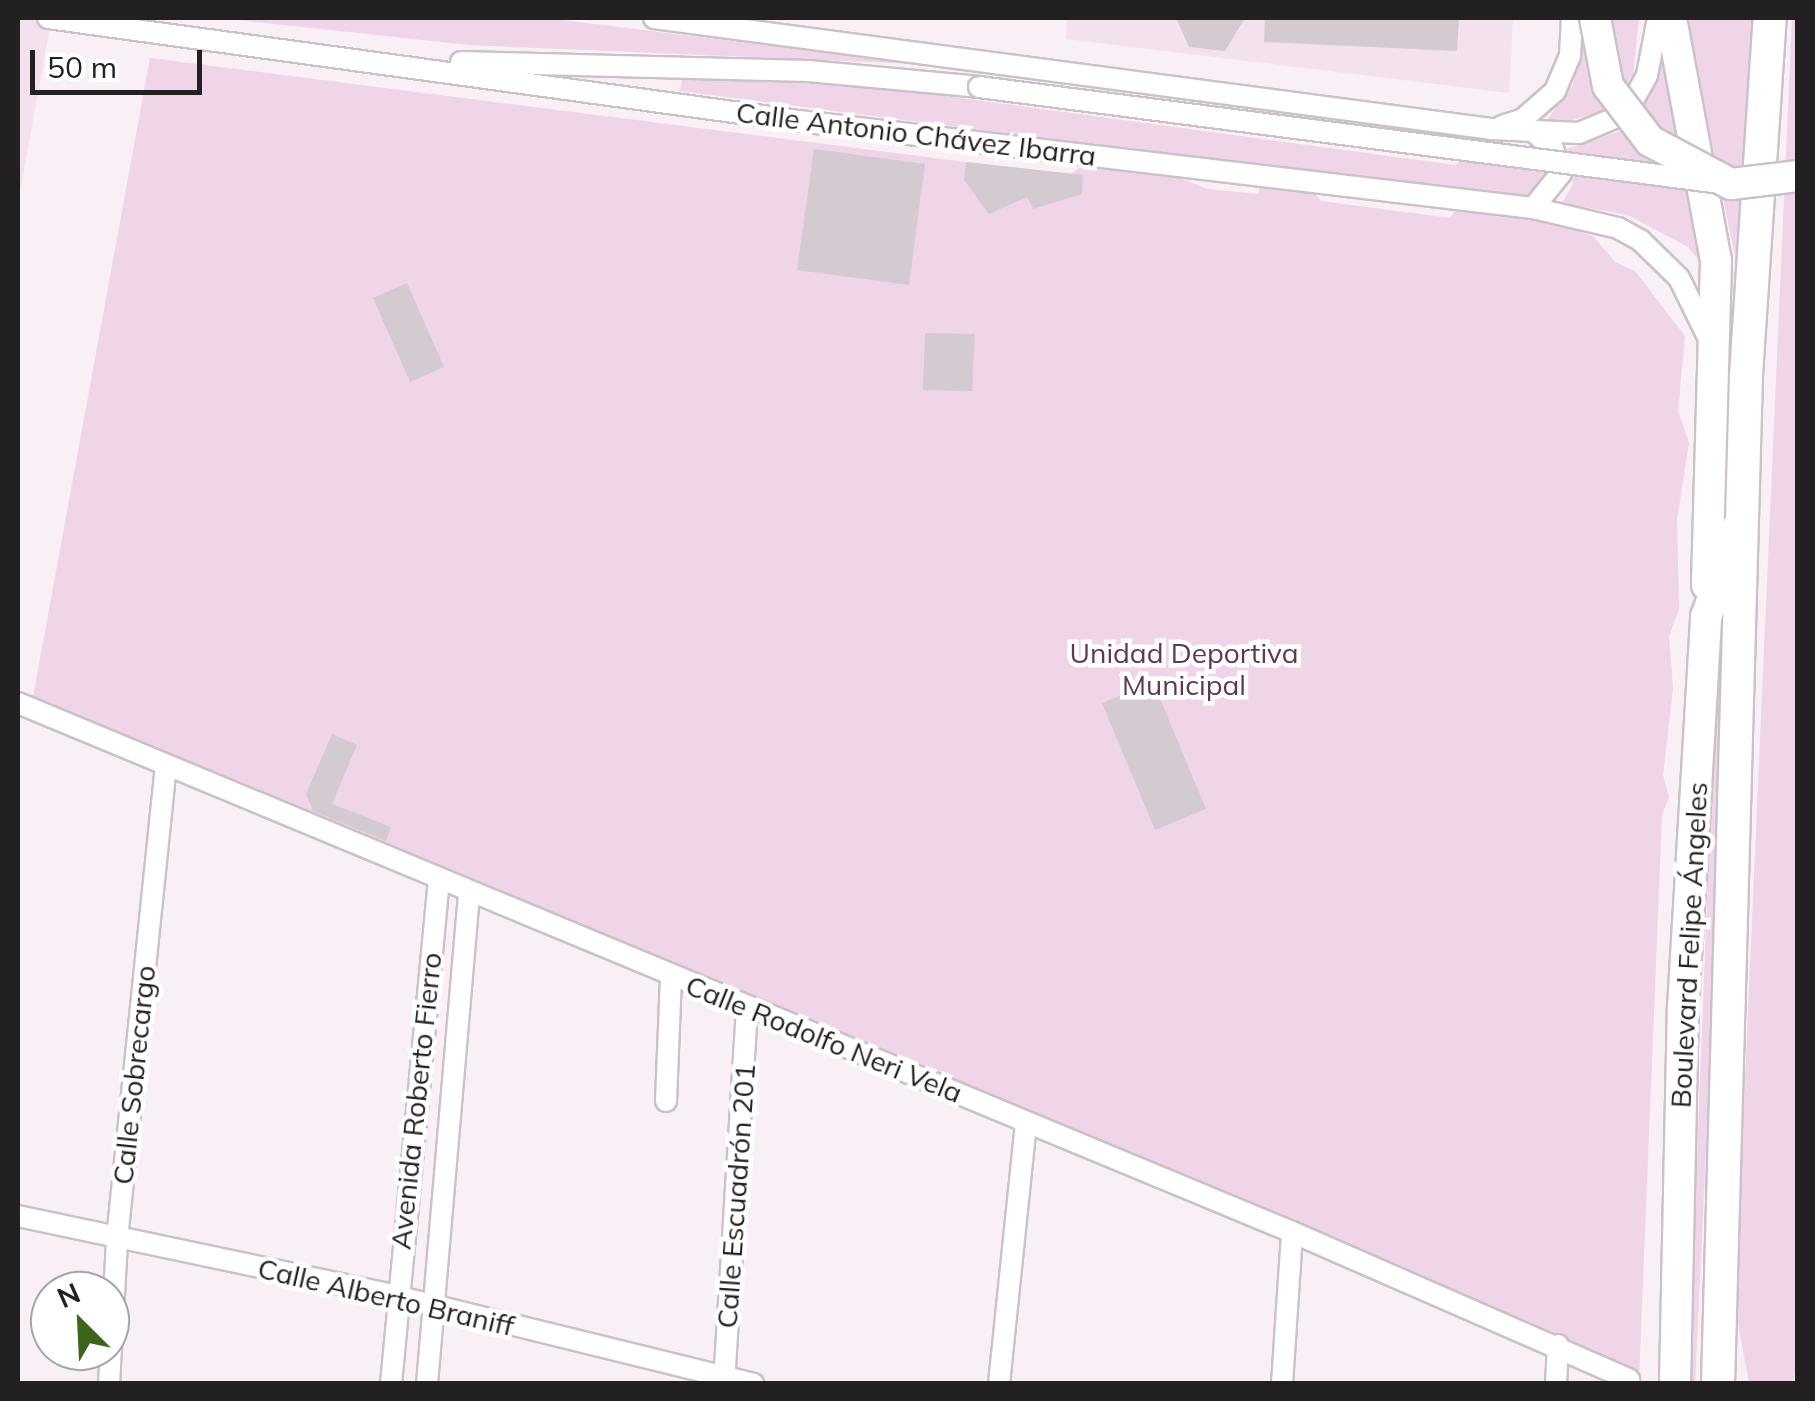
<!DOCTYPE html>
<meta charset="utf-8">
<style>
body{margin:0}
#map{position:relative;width:1815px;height:1401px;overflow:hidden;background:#f9eff6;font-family:Mulish,sans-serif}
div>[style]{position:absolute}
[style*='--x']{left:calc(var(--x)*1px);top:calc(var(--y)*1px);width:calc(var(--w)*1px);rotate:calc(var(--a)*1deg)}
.built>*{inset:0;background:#f3e2ee}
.green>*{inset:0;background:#f0d4e8}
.building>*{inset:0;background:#d4cad1}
.roads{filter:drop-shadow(2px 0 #cbc1c8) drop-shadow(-2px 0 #cbc1c8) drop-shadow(0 2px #cbc1c8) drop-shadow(0 -2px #cbc1c8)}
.minor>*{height:20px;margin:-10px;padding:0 10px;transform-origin:10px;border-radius:10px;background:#fff}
.primary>*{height:30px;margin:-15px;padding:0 15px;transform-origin:15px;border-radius:15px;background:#fff}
.trunk>*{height:32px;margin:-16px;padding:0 16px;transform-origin:16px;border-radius:16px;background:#fff}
.bridges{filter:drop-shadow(2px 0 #cbc1c8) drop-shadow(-2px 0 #cbc1c8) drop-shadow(0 2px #cbc1c8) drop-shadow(0 -2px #cbc1c8)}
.minor-bridge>*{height:20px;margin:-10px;padding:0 10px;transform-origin:10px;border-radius:10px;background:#fff}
.primary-bridge>*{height:30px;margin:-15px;padding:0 15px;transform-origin:15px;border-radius:15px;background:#fff}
span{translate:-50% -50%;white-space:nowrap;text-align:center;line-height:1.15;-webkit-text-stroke:9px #fff;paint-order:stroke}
.street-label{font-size:28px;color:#232022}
.park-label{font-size:28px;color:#603756}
.frame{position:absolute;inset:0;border:20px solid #232022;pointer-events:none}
.north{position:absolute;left:30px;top:1271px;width:100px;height:100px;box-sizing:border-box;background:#fff;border:2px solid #a7a6a7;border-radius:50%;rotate:336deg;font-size:28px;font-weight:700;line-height:40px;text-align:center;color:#232022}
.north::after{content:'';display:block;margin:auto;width:35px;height:45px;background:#3e631c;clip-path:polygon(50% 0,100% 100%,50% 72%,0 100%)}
.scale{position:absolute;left:30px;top:50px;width:172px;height:45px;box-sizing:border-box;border:5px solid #232022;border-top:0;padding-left:12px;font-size:30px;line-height:35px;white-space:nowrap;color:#232022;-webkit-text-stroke:8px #fff;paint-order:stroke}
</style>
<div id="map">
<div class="built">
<div style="clip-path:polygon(18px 18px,51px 21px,18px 203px)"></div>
<div style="clip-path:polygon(1067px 18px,1513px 18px,1509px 93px,1066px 39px)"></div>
</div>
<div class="green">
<div style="clip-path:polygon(220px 18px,546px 18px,918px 64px,469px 45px)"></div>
<div style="clip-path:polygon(1583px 18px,1639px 18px,1633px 75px,1607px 109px,1564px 123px,1547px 120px,1573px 85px)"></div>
<div style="clip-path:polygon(1686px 18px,1758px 18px,1748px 261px,1736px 261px)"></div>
<div style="clip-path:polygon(1792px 18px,1797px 18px,1798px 1355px,1793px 1383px,1749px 1383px,1737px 1318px,1738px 1238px)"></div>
<div style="clip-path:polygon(1664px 57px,1703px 265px,1688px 247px,1628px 215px,1562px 203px,1573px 184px,1567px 149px,1624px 130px,1650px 96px)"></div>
<div style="clip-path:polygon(150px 58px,966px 162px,1071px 174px,1083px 165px,1163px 171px,1207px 189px,1258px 194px,1260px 186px,1278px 179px,1306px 184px,1321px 201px,1450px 218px,1456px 210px,1485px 209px,1497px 217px,1533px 215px,1593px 236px,1615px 262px,1635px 271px,1685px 336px,1678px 410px,1689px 443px,1677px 520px,1679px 609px,1669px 636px,1673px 689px,1663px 775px,1669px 797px,1662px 815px,1639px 1380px,31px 708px)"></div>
<div style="clip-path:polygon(683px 74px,916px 92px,1455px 165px,1476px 149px,1543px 164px,1546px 181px,1530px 198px,1516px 199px,680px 91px)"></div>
<div style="clip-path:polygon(1732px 601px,1695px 1383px,1688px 1384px,1716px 674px,1719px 617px)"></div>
</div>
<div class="building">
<div style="clip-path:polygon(1176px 18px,1245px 18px,1225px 51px,1189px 47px)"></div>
<div style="clip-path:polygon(1265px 18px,1459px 18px,1457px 51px,1264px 42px)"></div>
<div style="clip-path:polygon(814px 149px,925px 164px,909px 285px,797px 270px)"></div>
<div style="clip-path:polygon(966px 162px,1083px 175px,1082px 194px,1033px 209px,1027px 197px,989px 214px,964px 180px)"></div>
<div style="clip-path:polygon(407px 283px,444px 367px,410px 382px,373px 298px)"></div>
<div style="clip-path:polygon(925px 333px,975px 334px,972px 391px,923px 390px)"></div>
<div style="clip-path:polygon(1153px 682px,1206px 809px,1155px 830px,1102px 703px)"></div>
<div style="clip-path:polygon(332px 734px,357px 745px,332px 804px,391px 827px,386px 841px,313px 811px,306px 794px)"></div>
</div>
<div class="roads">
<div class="minor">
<div style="--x:48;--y:18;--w:758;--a:7.81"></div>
<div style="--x:799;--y:121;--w:739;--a:6.76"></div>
<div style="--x:1533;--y:208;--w:87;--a:13.2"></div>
<div style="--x:1618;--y:228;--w:25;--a:29"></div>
<div style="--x:1640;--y:240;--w:54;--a:44.3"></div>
<div style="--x:1679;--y:278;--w:68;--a:63.8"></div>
<div style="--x:654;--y:18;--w:844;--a:7.55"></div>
<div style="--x:1491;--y:129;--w:88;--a:2.6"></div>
<div style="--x:1579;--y:133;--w:41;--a:-22.8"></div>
<div style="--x:1617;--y:117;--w:27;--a:-48"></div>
<div style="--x:1635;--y:97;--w:25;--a:-61"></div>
<div style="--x:1647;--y:75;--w:58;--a:-79.1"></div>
<div style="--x:461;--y:62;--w:347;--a:1.5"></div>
<div style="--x:808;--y:71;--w:172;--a:5.3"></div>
<div style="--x:1502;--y:126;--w:22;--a:-18"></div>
<div style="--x:1523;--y:119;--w:43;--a:-41.2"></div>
<div style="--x:1555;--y:91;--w:38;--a:-67"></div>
<div style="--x:1570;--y:56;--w:38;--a:-87"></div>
<div style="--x:1533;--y:208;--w:45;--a:-51.3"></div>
<div style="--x:1561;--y:173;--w:26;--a:-108"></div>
<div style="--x:1553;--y:148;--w:23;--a:-140"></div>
<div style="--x:18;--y:703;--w:1379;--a:22.55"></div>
<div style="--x:1292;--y:1232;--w:368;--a:23.6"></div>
<div style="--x:666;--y:1101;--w:125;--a:-87.7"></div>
<div style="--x:18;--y:1216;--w:386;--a:11.9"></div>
<div style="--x:396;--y:1296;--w:368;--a:13.8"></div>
<div style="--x:109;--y:1384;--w:145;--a:-86.8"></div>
<div style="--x:117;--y:1239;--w:475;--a:-84.1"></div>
<div style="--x:391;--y:1384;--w:507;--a:-84.57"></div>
<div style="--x:427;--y:1384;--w:493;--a:-85.1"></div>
<div style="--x:724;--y:1384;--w:377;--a:-86.5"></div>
<div style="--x:999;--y:1384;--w:262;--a:-84.1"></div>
<div style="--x:1282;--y:1384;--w:152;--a:-86.2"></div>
<div style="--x:1556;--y:1384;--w:39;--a:-87"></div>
</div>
<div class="primary">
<div style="--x:1671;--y:18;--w:247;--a:79.5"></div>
<div style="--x:1716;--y:261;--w:324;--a:91.6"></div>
<div style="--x:1675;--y:1384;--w:377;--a:-88.8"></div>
<div style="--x:1683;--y:1007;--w:391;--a:-86.6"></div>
<div style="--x:1706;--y:617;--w:96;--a:-70.6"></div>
</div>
<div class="trunk">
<div style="--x:1718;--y:1384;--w:1009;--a:-88.41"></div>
<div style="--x:1746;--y:375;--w:358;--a:-86.2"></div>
</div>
</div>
<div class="bridges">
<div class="minor-bridge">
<div style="--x:979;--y:87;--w:747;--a:7.38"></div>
</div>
<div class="primary-bridge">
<div style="--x:1595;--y:18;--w:69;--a:79.2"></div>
<div style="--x:1608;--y:86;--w:69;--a:52.6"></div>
<div style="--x:1650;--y:141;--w:92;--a:28"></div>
<div style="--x:1731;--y:184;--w:67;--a:-6.8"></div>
</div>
</div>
<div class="street-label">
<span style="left:916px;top:134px;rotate:7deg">Calle Antonio Chávez Ibarra</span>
<span style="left:1689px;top:945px;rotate:-87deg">Boulevard Felipe Ángeles</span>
<span style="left:824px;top:1039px;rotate:22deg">Calle Rodolfo Neri Vela</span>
<span style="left:134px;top:1075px;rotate:-84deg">Calle Sobrecargo</span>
<span style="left:416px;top:1101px;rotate:-84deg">Avenida Roberto Fierro</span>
<span style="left:736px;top:1196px;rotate:-86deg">Calle Escuadrón 201</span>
<span style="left:386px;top:1297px;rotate:13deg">Calle Alberto Braniff</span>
</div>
<div class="park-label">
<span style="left:1184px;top:669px">Unidad Deportiva<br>Municipal</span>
</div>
<div class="frame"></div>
<div class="north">N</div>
<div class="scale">50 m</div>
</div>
